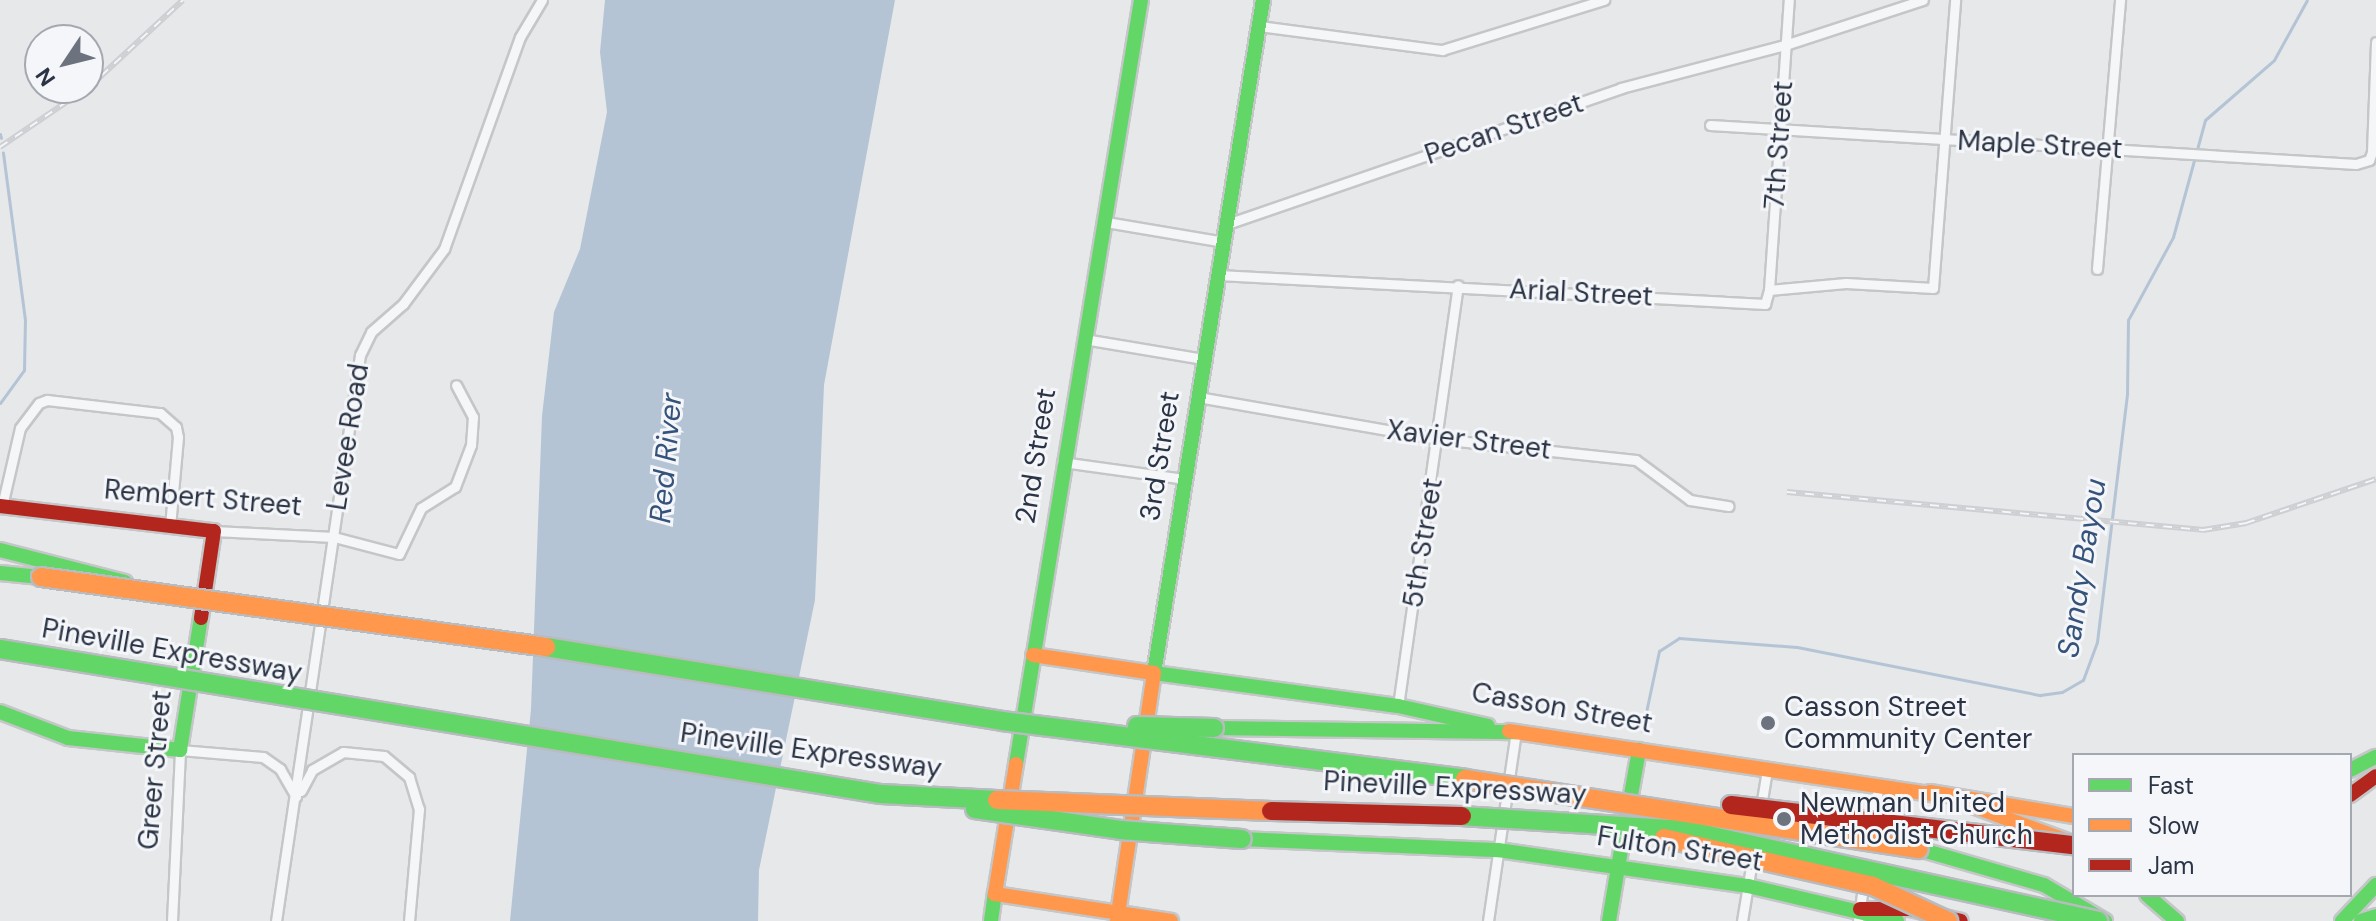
<!DOCTYPE html>
<style>
body{margin:0}
#map{position:relative;width:2376px;height:921px;overflow:hidden;background:#e6e8ea;font-family:"DM Sans",sans-serif}
div>[style]{position:absolute}
[style*='--x']{left:calc(var(--x)*1px);top:calc(var(--y)*1px);width:calc(var(--w)*1px);rotate:calc(var(--a)*1deg)}
.water>*{inset:0;background:#b4c4d5}
.stream>*{height:3px;margin:-1.5px;padding:0 1.5px;transform-origin:1.5px;border-radius:1.5px;background:#b4c4d5}
.roads{filter:drop-shadow(2px 0 #c4c6c8) drop-shadow(-2px 0 #c4c6c8) drop-shadow(0 2px #c4c6c8) drop-shadow(0 -2px #c4c6c8)}
.street>*{height:9px;margin:-4.5px;padding:0 4.5px;transform-origin:4.5px;border-radius:4.5px;background:#f5f6f7}
.fast>*{height:14px;margin:-7px;padding:0 7px;transform-origin:7px;border-radius:7px;background:#63d668}
.slow>*{height:14px;margin:-7px;padding:0 7px;transform-origin:7px;border-radius:7px;background:#ff974d}
.jam>*{height:14px;margin:-7px;padding:0 7px;transform-origin:7px;border-radius:7px;background:#b3261e}
.rail>*{height:6px;margin-top:-3px;transform-origin:0;background:repeating-linear-gradient(90deg,#f4f6f9 0 9px,#cecfd2 0 18px);box-sizing:border-box;border-block:2px solid #cecfd2}
.bridges{filter:drop-shadow(2px 0 #b8bbbf) drop-shadow(-2px 0 #b8bbbf) drop-shadow(0 2px #b8bbbf) drop-shadow(0 -2px #b8bbbf)}
.fast-bridge>*{height:18px;margin:-9px;padding:0 9px;transform-origin:9px;border-radius:9px;background:#63d668}
.slow-bridge>*{height:18px;margin:-9px;padding:0 9px;transform-origin:9px;border-radius:9px;background:#ff974d}
.jam-bridge>*{height:18px;margin:-9px;padding:0 9px;transform-origin:9px;border-radius:9px;background:#b3261e}
.dots>*{width:22px;height:22px;translate:-50% -50%;box-sizing:border-box;border:4px solid #f4f6f9;border-radius:50%}
span{translate:-50% -50%;white-space:nowrap;text-align:center;line-height:1.15;-webkit-text-stroke:6px #f4f6f9;paint-order:stroke}
.street-label{font-size:28px;color:#2b3445}
.poi-label{font-size:28px;color:#2b3445}
.left{translate:0 -50%;text-align:left}
.water-label{font-size:30px;color:#34527a;font-style:italic}
.legend{position:absolute;left:2072px;top:753px;width:280px;height:144px;box-sizing:border-box;background:#f4f6f9;border:2px solid #a4a8b1;margin:0;padding:10px 14px;list-style:none;font-size:24px;color:#2b3445}
.legend li{display:flex;align-items:center;gap:16px;height:40px}
.legend b{width:40px;border:2px solid #a4a8b1}
.north{position:absolute;left:24px;top:24px;width:80px;height:80px;box-sizing:border-box;background:#f4f6f9;border:2px solid #a4a8b1;border-radius:50%;rotate:235deg;font-size:22px;font-weight:700;line-height:32px;text-align:center;color:#2b3445}
.north::after{content:'';display:block;margin:auto;width:28px;height:36px;background:#6c737f;clip-path:polygon(50% 0,100% 100%,50% 72%,0 100%)}
</style>
<div id="map">
<div class="water">
<div style="clip-path:polygon(605px 0,895px 0,824px 385px,815px 600px,759px 870px,758px 921px,510px 921px,531px 709px,542px 416px,554px 312px,580px 249px,607px 112px,600px 52px)"></div>
</div>
<div class="stream">
<div style="--x:0;--y:134;--w:4;--a:76"></div>
<div style="--x:0;--y:403;--w:41;--a:-54"></div>
<div style="--x:24;--y:370;--w:50;--a:-88.9"></div>
<div style="--x:25;--y:320;--w:169;--a:-97.5"></div>
<div style="--x:1642;--y:731;--w:82;--a:-78"></div>
<div style="--x:1659;--y:651;--w:24;--a:-33"></div>
<div style="--x:1679;--y:638;--w:118;--a:4.4"></div>
<div style="--x:1797;--y:647;--w:248;--a:11.2"></div>
<div style="--x:2040;--y:695;--w:22;--a:-8"></div>
<div style="--x:2062;--y:692;--w:24;--a:-30"></div>
<div style="--x:2083;--y:680;--w:40;--a:-69.8"></div>
<div style="--x:2097;--y:642;--w:251;--a:-83.1"></div>
<div style="--x:2127;--y:393;--w:73;--a:-89.2"></div>
<div style="--x:2128;--y:320;--w:94;--a:-61.5"></div>
<div style="--x:2173;--y:237;--w:121;--a:-74.7"></div>
<div style="--x:2205;--y:120;--w:91;--a:-41"></div>
<div style="--x:2274;--y:60;--w:68;--a:-61.2"></div>
</div>
<div class="roads">
<div class="street">
<div style="--x:1259;--y:26;--w:185;--a:7.5"></div>
<div style="--x:1442;--y:50;--w:170;--a:-17.2"></div>
<div style="--x:1710;--y:125;--w:647;--a:3.45"></div>
<div style="--x:2356;--y:164;--w:14;--a:-17"></div>
<div style="--x:2369;--y:160;--w:9;--a:-69"></div>
<div style="--x:2372;--y:152;--w:110;--a:-87.9"></div>
<div style="--x:1106;--y:222;--w:120;--a:9.6"></div>
<div style="--x:1227;--y:224;--w:417;--a:-19"></div>
<div style="--x:1621;--y:88;--w:170;--a:-14.7"></div>
<div style="--x:1785;--y:45;--w:145;--a:-18.1"></div>
<div style="--x:2097;--y:269;--w:270;--a:-85.1"></div>
<div style="--x:1218;--y:275;--w:548;--a:3.03"></div>
<div style="--x:1765;--y:304;--w:15;--a:-74"></div>
<div style="--x:1769;--y:290;--w:77;--a:-5.2"></div>
<div style="--x:1846;--y:283;--w:87;--a:3.3"></div>
<div style="--x:1933;--y:288;--w:289;--a:-85.6"></div>
<div style="--x:1769;--y:290;--w:291;--a:-86.1"></div>
<div style="--x:1084;--y:339;--w:121;--a:9.5"></div>
<div style="--x:1198;--y:397;--w:245;--a:9.9"></div>
<div style="--x:1439;--y:439;--w:198;--a:6.1"></div>
<div style="--x:1636;--y:460;--w:67;--a:36.5"></div>
<div style="--x:1690;--y:500;--w:39;--a:9"></div>
<div style="--x:1062;--y:462;--w:124;--a:7.9"></div>
<div style="--x:2;--y:506;--w:80;--a:-77"></div>
<div style="--x:20;--y:428;--w:31;--a:-53"></div>
<div style="--x:39;--y:403;--w:9;--a:-21"></div>
<div style="--x:47;--y:400;--w:114;--a:6.6"></div>
<div style="--x:160;--y:413;--w:21;--a:41"></div>
<div style="--x:176;--y:427;--w:10;--a:79"></div>
<div style="--x:178;--y:437;--w:89;--a:95.1"></div>
<div style="--x:214;--y:531;--w:120;--a:2.9"></div>
<div style="--x:334;--y:537;--w:67;--a:14.7"></div>
<div style="--x:399;--y:554;--w:51;--a:-64.4"></div>
<div style="--x:421;--y:508;--w:40;--a:-32"></div>
<div style="--x:455;--y:487;--w:45;--a:-69.1"></div>
<div style="--x:471;--y:445;--w:28;--a:-86"></div>
<div style="--x:473;--y:417;--w:36;--a:-118"></div>
<div style="--x:1398;--y:706;--w:425;--a:-81.9"></div>
<div style="--x:301;--y:791;--w:24;--a:-62"></div>
<div style="--x:312;--y:770;--w:36;--a:-30"></div>
<div style="--x:343;--y:752;--w:41;--a:5.6"></div>
<div style="--x:384;--y:756;--w:33;--a:40"></div>
<div style="--x:409;--y:777;--w:34;--a:73"></div>
<div style="--x:419;--y:809;--w:112;--a:95.1"></div>
<div style="--x:1873;--y:823;--w:36;--a:-82"></div>
<div style="--x:172;--y:921;--w:171;--a:-87.3"></div>
<div style="--x:180;--y:750;--w:83;--a:4.8"></div>
<div style="--x:263;--y:757;--w:21;--a:35"></div>
<div style="--x:280;--y:769;--w:32;--a:60"></div>
<div style="--x:276;--y:921;--w:572;--a:-81.56"></div>
<div style="--x:360;--y:355;--w:25;--a:-64"></div>
<div style="--x:371;--y:332;--w:43;--a:-41.2"></div>
<div style="--x:403;--y:304;--w:69;--a:-53.3"></div>
<div style="--x:444;--y:249;--w:225;--a:-70.3"></div>
<div style="--x:520;--y:37;--w:43;--a:-59.3"></div>
<div style="--x:1488;--y:921;--w:191;--a:-81.6"></div>
<div style="--x:1742;--y:921;--w:153;--a:-80.6"></div>
<div style="--x:1858;--y:921;--w:40;--a:-81.5"></div>
</div>
<div class="fast">
<div style="--x:1263;--y:0;--w:682;--a:99.2"></div>
<div style="--x:1154;--y:673;--w:246;--a:7.7"></div>
<div style="--x:1398;--y:706;--w:92;--a:12.5"></div>
<div style="--x:0;--y:550;--w:129;--a:14.4"></div>
<div style="--x:0;--y:573;--w:41;--a:5.6"></div>
<div style="--x:0;--y:712;--w:73;--a:20.9"></div>
<div style="--x:68;--y:738;--w:113;--a:6.1"></div>
<div style="--x:180;--y:750;--w:134;--a:-81"></div>
<div style="--x:1214;--y:728;--w:302;--a:0.8"></div>
<div style="--x:1016;--y:764;--w:774;--a:-80.71"></div>
<div style="--x:2350;--y:770;--w:29;--a:-27"></div>
<div style="--x:1242;--y:839;--w:256;--a:2.5"></div>
<div style="--x:1919;--y:849;--w:130;--a:16.1"></div>
<div style="--x:2044;--y:885;--w:71;--a:30.5"></div>
<div style="--x:1498;--y:850;--w:253;--a:8.2"></div>
<div style="--x:1748;--y:886;--w:153;--a:13.2"></div>
<div style="--x:1618;--y:867;--w:119;--a:-79.8"></div>
<div style="--x:2147;--y:895;--w:40;--a:41"></div>
<div style="--x:991;--y:921;--w:27;--a:-82"></div>
<div style="--x:1609;--y:921;--w:55;--a:-80.5"></div>
<div style="--x:2342;--y:921;--w:50;--a:-46.6"></div>
<div style="--x:2361;--y:921;--w:16;--a:-18"></div>
</div>
<div class="slow">
<div style="--x:1033;--y:655;--w:122;--a:8.5"></div>
<div style="--x:1154;--y:673;--w:251;--a:98.5"></div>
<div style="--x:1509;--y:731;--w:435;--a:8.5"></div>
<div style="--x:1016;--y:764;--w:132;--a:99.2"></div>
<div style="--x:995;--y:894;--w:178;--a:8.7"></div>
<div style="--x:1930;--y:792;--w:146;--a:9.5"></div>
<div style="--x:1970;--y:805;--w:107;--a:20.3"></div>
</div>
<div class="jam">
<div style="--x:0;--y:506;--w:215;--a:6.7"></div>
<div style="--x:214;--y:531;--w:88;--a:98.5"></div>
<div style="--x:2350;--y:795;--w:32;--a:-36"></div>
<div style="--x:1860;--y:909;--w:50;--a:0"></div>
<div style="--x:1910;--y:909;--w:52;--a:13.2"></div>
</div>
</div>
<div class="rail">
<div style="--x:88;--y:88;--w:129;--a:-42.8"></div>
<div style="--x:0;--y:147;--w:105;--a:-34.1"></div>
<div style="--x:1787;--y:492;--w:418;--a:5.2"></div>
<div style="--x:2203;--y:530;--w:44;--a:-9.2"></div>
<div style="--x:2246;--y:523;--w:137;--a:-18.7"></div>
</div>
<div class="bridges">
<div class="fast-bridge">
<div style="--x:546;--y:647;--w:462;--a:9.2"></div>
<div style="--x:1002;--y:721;--w:467;--a:7.1"></div>
<div style="--x:0;--y:649;--w:893;--a:9.35"></div>
<div style="--x:881;--y:794;--w:116;--a:3"></div>
<div style="--x:1137;--y:726;--w:77;--a:1.5"></div>
<div style="--x:975;--y:809;--w:147;--a:8.2"></div>
<div style="--x:1120;--y:830;--w:122;--a:4.2"></div>
<div style="--x:1462;--y:816;--w:223;--a:3.6"></div>
<div style="--x:1685;--y:830;--w:423;--a:12.4"></div>
</div>
<div class="slow-bridge">
<div style="--x:41;--y:577;--w:510;--a:7.89"></div>
<div style="--x:1465;--y:779;--w:459;--a:8.8"></div>
<div style="--x:997;--y:800;--w:274;--a:2.3"></div>
<div style="--x:1664;--y:838;--w:214;--a:12.9"></div>
<div style="--x:1873;--y:886;--w:83;--a:25"></div>
</div>
<div class="jam-bridge">
<div style="--x:1731;--y:805;--w:345;--a:6.7"></div>
<div style="--x:1271;--y:811;--w:191;--a:1.5"></div>
</div>
</div>
<div class="dots">
<div style="left:1768px;top:723px;background:#6c737f"></div>
<div style="left:1784px;top:819px;background:#6c737f"></div>
</div>
<div class="street-label">
<span style="left:1504px;top:129px;rotate:-19deg">Pecan Street</span>
<span style="left:1779px;top:145px;rotate:-86deg">7th Street</span>
<span style="left:2040px;top:145px;rotate:3deg">Maple Street</span>
<span style="left:1581px;top:293px;rotate:3deg">Arial Street</span>
<span style="left:348px;top:437px;rotate:-81deg">Levee Road</span>
<span style="left:1469px;top:440px;rotate:7deg">Xavier Street</span>
<span style="left:1036px;top:456px;rotate:-81deg">2nd Street</span>
<span style="left:1160px;top:456px;rotate:-81deg">3rd Street</span>
<span style="left:203px;top:498px;rotate:5deg">Rembert Street</span>
<span style="left:1423px;top:543px;rotate:-81deg">5th Street</span>
<span style="left:172px;top:651px;rotate:10deg">Pineville Expressway</span>
<span style="left:1562px;top:708px;rotate:10deg">Casson Street</span>
<span style="left:811px;top:751px;rotate:8deg">Pineville Expressway</span>
<span style="left:155px;top:770px;rotate:-85deg">Greer Street</span>
<span style="left:1455px;top:788px;rotate:3deg">Pineville Expressway</span>
<span style="left:1680px;top:849px;rotate:9deg">Fulton Street</span>
</div>
<div class="poi-label">
<span class="left" style="left:1784px;top:723px">Casson Street<br>Community Center</span>
<span class="left" style="left:1800px;top:819px">Newman United<br>Methodist Church</span>
</div>
<div class="water-label">
<span style="left:666px;top:458px;rotate:-85deg">Red River</span>
<span style="left:2082px;top:568px;rotate:-81deg">Sandy Bayou</span>
</div>
<ul class="legend">
<li><b style="height:10px;background:#63d668"></b>Fast</li>
<li><b style="height:10px;background:#ff974d"></b>Slow</li>
<li><b style="height:10px;background:#b3261e"></b>Jam</li>
</ul>
<div class="north">N</div>
</div>
